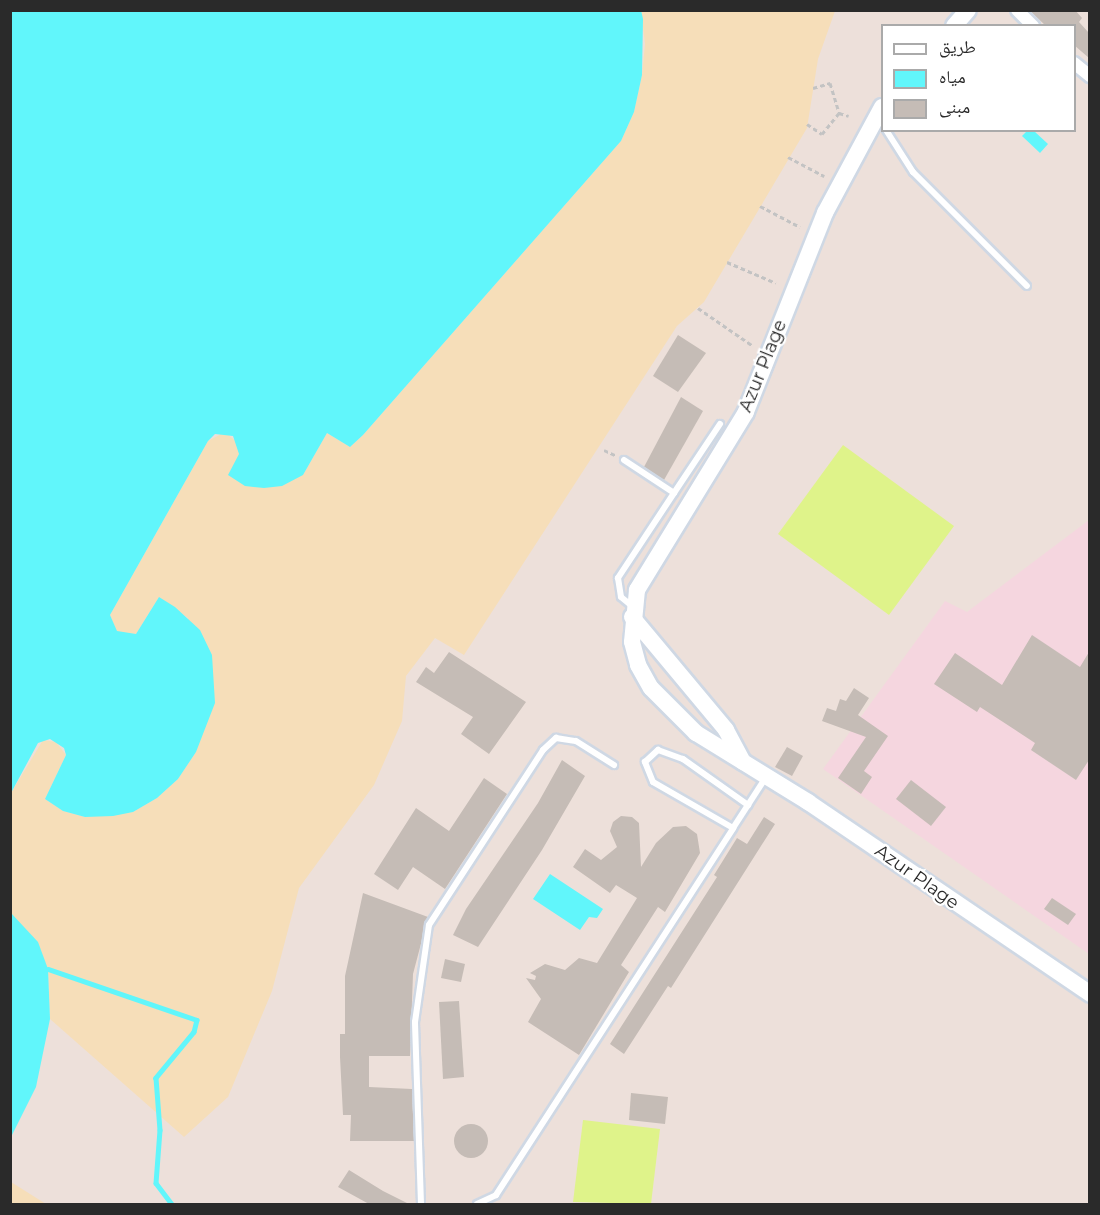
<!DOCTYPE html>
<meta charset="utf-8">
<style>
body{margin:0}
#map{position:relative;width:1100px;height:1215px;overflow:hidden;background:#ede0da;font-family:Montserrat,"Noto Naskh Arabic",sans-serif}
div>[style]{position:absolute}
[style*='--x']{left:calc(var(--x)*1px);top:calc(var(--y)*1px);width:calc(var(--w)*1px);rotate:calc(var(--a)*1deg)}
.medical>*{inset:0;background:#f5d6df}
.sand>*{inset:0;background:#f6deb9}
.pitch>*{inset:0;background:#dff38a}
.water>*{inset:0;background:#61f6fb}
.stream>*{height:4.5px;margin:-2.25px;padding:0 2.25px;transform-origin:2.25px;border-radius:2.25px;background:#61f6fb}
.building>*{inset:0;background:#c5bcb6}
.round{border-radius:50%}
.path>*{height:3px;margin-top:-1.5px;transform-origin:0;background:repeating-linear-gradient(90deg,#c3c3c3 0 4.5px,transparent 0 7.5px)}
.roads{filter:drop-shadow(2px 0 #cfd8e4) drop-shadow(-2px 0 #cfd8e4) drop-shadow(0 2px #cfd8e4) drop-shadow(0 -2px #cfd8e4)}
.lane>*{height:6px;margin:-3px;padding:0 3px;transform-origin:3px;border-radius:3px;background:#fff}
.street>*{height:12px;margin:-6px;padding:0 6px;transform-origin:6px;border-radius:6px;background:#fff}
.secondary>*{height:16px;margin:-8px;padding:0 8px;transform-origin:8px;border-radius:8px;background:#fff}
span{translate:-50% -50%;white-space:nowrap;text-align:center;line-height:1.15;-webkit-text-stroke:4.5px #fff;paint-order:stroke}
.street-label{font-size:18px;color:#2a2a2a}
.frame{position:absolute;inset:0;border:12px solid #2a2a2a;pointer-events:none}
.legend{position:absolute;left:881px;top:24px;width:195px;height:108px;box-sizing:border-box;background:#fff;border:2px solid #aaa;margin:0;padding:8px 10px;list-style:none;font-size:18px;color:#2a2a2a}
.legend li{display:flex;align-items:center;gap:12px;height:30px}
.legend b{width:30px;border:2px solid #aaa}
</style>
<div id="map">
<div class="medical">
<div style="clip-path:polygon(1089px 520px,1089px 954px,823px 769px,945px 601px,967px 612px)"></div>
</div>
<div class="sand">
<div style="clip-path:polygon(641px 11px,835px 11px,818px 59px,807px 128px,704px 302px,677px 326px,464px 655px,435px 638px,406px 676px,402px 721px,374px 785px,299px 888px,272px 991px,228px 1097px,184px 1137px,50px 1019px,48px 969px,11px 913px,11px 793px,43px 740px,56px 742px,66px 755px,45px 799px,63px 811px,85px 817px,133px 812px,157px 798px,178px 779px,196px 752px,188px 618px,159px 597px,136px 634px,117px 632px,110px 615px,208px 441px,225px 432px,239px 444px,239px 454px,303px 475px,327px 433px,350px 447px,363px 435px,621px 141px,634px 112px,642px 75px,645px 44px)"></div>
<div style="clip-path:polygon(11px 1182px,46px 1204px,11px 1204px)"></div>
</div>
<div class="pitch">
<div style="clip-path:polygon(843px 445px,954px 526px,889px 615px,778px 534px)"></div>
<div style="clip-path:polygon(583px 1120px,660px 1129px,651px 1204px,573px 1202px)"></div>
</div>
<div class="water">
<div style="clip-path:polygon(11px 10px,641px 10px,643px 19px,642px 75px,634px 112px,621px 141px,363px 435px,350px 447px,327px 433px,303px 475px,282px 486px,264px 488px,245px 486px,228px 475px,239px 454px,233px 436px,215px 434px,208px 441px,110px 615px,117px 631px,136px 634px,159px 597px,175px 607px,200px 630px,212px 655px,215px 703px,196px 752px,178px 779px,157px 798px,133px 812px,113px 816px,85px 817px,63px 811px,45px 799px,66px 755px,64px 748px,50px 739px,38px 743px,11px 793px)"></div>
<div style="clip-path:polygon(1027px 131px,1034px 131px,1048px 144px,1040px 153px,1022px 136px)"></div>
<div style="clip-path:polygon(550px 874px,603px 909px,597px 918px,589px 917px,580px 930px,533px 899px)"></div>
<div style="clip-path:polygon(11px 913px,38px 942px,48px 969px,50px 1019px,36px 1087px,11px 1137px)"></div>
</div>
<div class="stream">
<div style="--x:48;--y:969;--w:157;--a:18.9"></div>
<div style="--x:197;--y:1020;--w:12;--a:104"></div>
<div style="--x:194;--y:1032;--w:60;--a:129.6"></div>
<div style="--x:156;--y:1078;--w:52;--a:85.6"></div>
<div style="--x:160;--y:1130;--w:53;--a:94.3"></div>
<div style="--x:156;--y:1183;--w:26;--a:53"></div>
</div>
<div class="building">
<div style="clip-path:polygon(1029px 10px,1075px 10px,1082px 18px,1079px 22px,1089px 33px,1089px 58px,1074px 45px,1074px 26px,1046px 26px)"></div>
<div style="clip-path:polygon(678px 335px,706px 353px,678px 392px,653px 376px)"></div>
<div style="clip-path:polygon(681px 397px,703px 411px,664px 480px,644px 467px)"></div>
<div style="clip-path:polygon(1032px 635px,1080px 667px,1089px 652px,1089px 760px,1076px 780px,1031px 750px,1035px 743px,980px 707px,977px 712px,934px 684px,955px 653px,1002px 685px)"></div>
<div style="clip-path:polygon(449px 652px,526px 702px,489px 754px,461px 734px,473px 717px,416px 682px,426px 667px,434px 673px)"></div>
<div style="clip-path:polygon(854px 688px,869px 698px,858px 715px,888px 736px,864px 771px,872px 777px,861px 794px,838px 778px,866px 737px,822px 721px,827px 708px,836px 711px,840px 699px,846px 701px)"></div>
<div style="clip-path:polygon(787px 747px,803px 756px,792px 776px,775px 767px)"></div>
<div style="clip-path:polygon(562px 760px,585px 776px,542px 850px,478px 947px,453px 935px,466px 909px,538px 803px)"></div>
<div style="clip-path:polygon(484px 778px,507px 794px,445px 889px,413px 867px,398px 890px,374px 874px,416px 808px,449px 831px)"></div>
<div style="clip-path:polygon(911px 780px,946px 807px,931px 826px,896px 799px)"></div>
<div style="clip-path:polygon(621px 816px,632px 817px,639px 823px,641px 867px,656px 843px,673px 827px,686px 826px,697px 834px,700px 853px,665px 912px,658px 907px,621px 965px,629px 972px,579px 1055px,528px 1022px,541px 999px,526px 978px,535px 980px,536px 976px,530px 973px,545px 964px,565px 970px,579px 958px,597px 963px,637px 898px,616px 885px,610px 893px,573px 867px,585px 849px,601px 860px,617px 847px,610px 831px,613px 822px)"></div>
<div style="clip-path:polygon(764px 817px,775px 824px,671px 988px,668px 986px,624px 1054px,610px 1044px,717px 877px,714px 875px,737px 838px,747px 844px)"></div>
<div style="clip-path:polygon(363px 893px,428px 917px,413px 974px,410px 1056px,369px 1056px,369px 1087px,412px 1089px,414px 1141px,350px 1141px,351px 1115px,343px 1115px,340px 1057px,340px 1034px,345px 1034px,345px 976px)"></div>
<div style="clip-path:polygon(1052px 898px,1076px 914px,1068px 925px,1044px 909px)"></div>
<div style="clip-path:polygon(445px 959px,465px 964px,461px 982px,441px 978px)"></div>
<div style="clip-path:polygon(459px 1001px,464px 1077px,443px 1079px,439px 1002px)"></div>
<div style="clip-path:polygon(631px 1093px,668px 1097px,665px 1124px,629px 1120px)"></div>
<div class="round" style="left:454px;top:1124px;width:34px;height:34px"></div>
<div style="clip-path:polygon(349px 1170px,383px 1191px,409px 1204px,369px 1204px,338px 1187px)"></div>
</div>
<div class="path">
<div style="--x:813;--y:88;--w:18;--a:-16"></div>
<div style="--x:830;--y:83;--w:31;--a:73"></div>
<div style="--x:839;--y:113;--w:10;--a:17"></div>
<div style="--x:807;--y:124;--w:18;--a:34"></div>
<div style="--x:822;--y:134;--w:27;--a:-51"></div>
<div style="--x:788;--y:157;--w:41;--a:27.8"></div>
<div style="--x:760;--y:206;--w:45;--a:27.7"></div>
<div style="--x:727;--y:262;--w:53;--a:23.2"></div>
<div style="--x:698;--y:308;--w:67;--a:34.6"></div>
<div style="--x:604;--y:450;--w:14;--a:25"></div>
</div>
<div class="roads">
<div class="lane">
<div style="--x:886;--y:130;--w:50;--a:57.3"></div>
<div style="--x:913;--y:172;--w:161;--a:45"></div>
<div style="--x:624;--y:460;--w:60;--a:33.4"></div>
<div style="--x:674;--y:493;--w:102;--a:123.4"></div>
<div style="--x:618;--y:578;--w:19;--a:81"></div>
<div style="--x:621;--y:597;--w:14;--a:39"></div>
<div style="--x:674;--y:493;--w:83;--a:-56.3"></div>
<div style="--x:733;--y:828;--w:61;--a:-57.1"></div>
<div style="--x:421;--y:1204;--w:182;--a:-91.9"></div>
<div style="--x:415;--y:1022;--w:98;--a:-81.8"></div>
<div style="--x:429;--y:925;--w:209;--a:-56.9"></div>
<div style="--x:543;--y:750;--w:18;--a:-43"></div>
<div style="--x:556;--y:738;--w:20;--a:9"></div>
<div style="--x:576;--y:741;--w:45;--a:32.3"></div>
<div style="--x:477;--y:1204;--w:21;--a:-25"></div>
<div style="--x:496;--y:1195;--w:437;--a:-57.1"></div>
<div style="--x:733;--y:828;--w:92;--a:-150.1"></div>
<div style="--x:653;--y:782;--w:22;--a:-112"></div>
<div style="--x:645;--y:762;--w:18;--a:-43"></div>
<div style="--x:658;--y:750;--w:27;--a:20"></div>
<div style="--x:683;--y:759;--w:80;--a:35.3"></div>
</div>
<div class="street">
<div style="--x:1017;--y:10;--w:23;--a:45"></div>
<div style="--x:1074;--y:63;--w:21;--a:39"></div>
</div>
<div class="secondary">
<div style="--x:954;--y:26;--w:21;--a:-49"></div>
<div style="--x:882;--y:107;--w:120;--a:118.3"></div>
<div style="--x:825;--y:213;--w:214;--a:111.7"></div>
<div style="--x:746;--y:412;--w:209;--a:121.5"></div>
<div style="--x:637;--y:590;--w:52;--a:95.5"></div>
<div style="--x:632;--y:642;--w:24;--a:75"></div>
<div style="--x:638;--y:665;--w:26;--a:61"></div>
<div style="--x:651;--y:688;--w:64;--a:45"></div>
<div style="--x:696;--y:733;--w:132;--a:31.6"></div>
<div style="--x:808;--y:802;--w:341;--a:34.2"></div>
<div style="--x:632;--y:617;--w:147;--a:50.2"></div>
<div style="--x:726;--y:730;--w:36;--a:62"></div>
</div>
</div>
<div class="street-label">
<span style="left:763px;top:366px;rotate:-68deg">Azur Plage</span>
<span style="left:917px;top:877px;rotate:35deg">Azur Plage</span>
</div>
<div class="frame"></div>
<ul class="legend">
<li><b style="height:8px;background:#fff"></b>طريق</li>
<li><b style="height:16px;background:#61f6fb"></b>مياه</li>
<li><b style="height:16px;background:#c5bcb6"></b>مبنى</li>
</ul>
</div>
